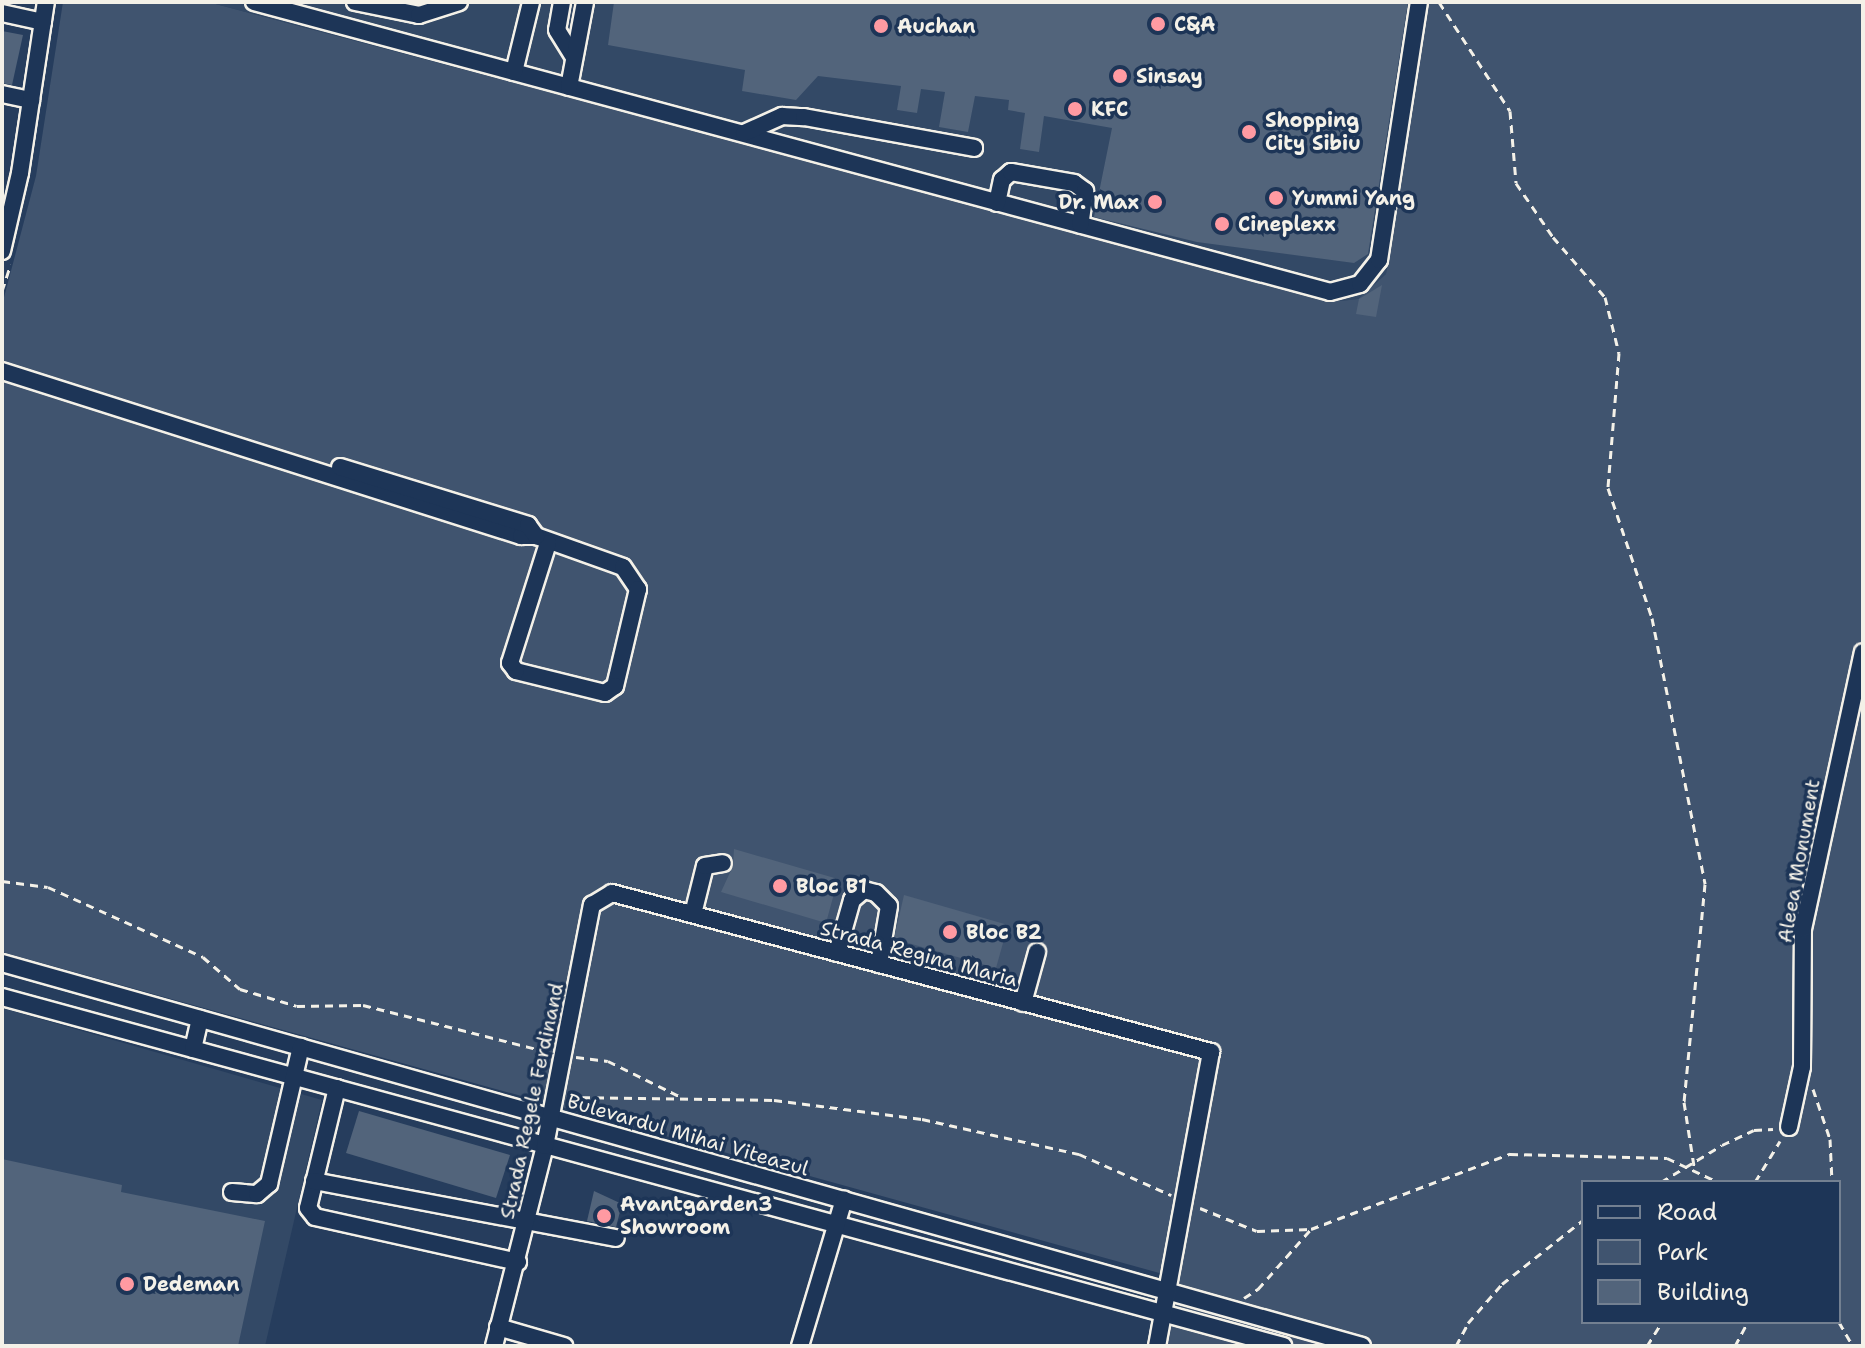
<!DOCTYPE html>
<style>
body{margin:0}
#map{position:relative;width:1865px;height:1348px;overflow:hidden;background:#263d5d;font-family:"Shantell Sans",sans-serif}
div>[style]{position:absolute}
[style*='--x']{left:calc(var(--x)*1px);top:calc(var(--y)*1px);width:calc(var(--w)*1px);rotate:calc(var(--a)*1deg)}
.built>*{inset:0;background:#334966}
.green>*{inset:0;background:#40546f}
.building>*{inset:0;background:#52647b}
.path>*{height:3px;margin-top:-1.5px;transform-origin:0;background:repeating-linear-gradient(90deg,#f4f1e8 0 8px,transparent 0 14px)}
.roads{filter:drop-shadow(2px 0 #f4f1e8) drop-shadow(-2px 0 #f4f1e8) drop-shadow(0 2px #f4f1e8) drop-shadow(0 -2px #f4f1e8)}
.minor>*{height:16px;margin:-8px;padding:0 8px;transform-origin:8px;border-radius:8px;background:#1d3557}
.dots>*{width:22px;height:22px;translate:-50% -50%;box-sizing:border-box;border:4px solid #1d3557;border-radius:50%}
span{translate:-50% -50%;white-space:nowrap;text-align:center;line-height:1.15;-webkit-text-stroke:7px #1d3557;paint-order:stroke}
.poi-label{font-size:20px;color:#f4f1e8;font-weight:700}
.left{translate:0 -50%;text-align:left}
.right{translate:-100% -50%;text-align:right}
.street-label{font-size:20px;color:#f4f1e8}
.frame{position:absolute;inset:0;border:4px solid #f4f1e8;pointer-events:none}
.legend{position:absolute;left:1581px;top:1180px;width:260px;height:144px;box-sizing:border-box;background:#1d3557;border:2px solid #738091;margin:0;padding:10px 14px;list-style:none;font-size:24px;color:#f4f1e8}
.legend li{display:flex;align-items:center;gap:16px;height:40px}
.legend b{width:40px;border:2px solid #738091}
</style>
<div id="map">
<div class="built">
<div style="clip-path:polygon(208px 2px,1429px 2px,1386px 274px,1358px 299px,1340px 301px)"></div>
<div style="clip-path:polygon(2px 1008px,322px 1100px,265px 1346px,2px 1346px)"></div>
</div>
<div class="green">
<div style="clip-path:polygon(evenodd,63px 2px,208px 2px,1340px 301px,1358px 299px,1386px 274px,1429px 2px,1863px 2px,1863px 1346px,1147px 1346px,1163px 1274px,2px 952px,2px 305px,36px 176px,63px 2px,1583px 1182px,1839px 1182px,1839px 1322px,1583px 1322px,1583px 1182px)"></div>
</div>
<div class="building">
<div style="clip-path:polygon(614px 2px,1408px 2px,1368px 254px,1354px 263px,1197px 242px,1094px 217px,1112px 128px,1044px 116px,1039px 152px,1020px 149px,1025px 113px,1008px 110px,1009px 100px,975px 96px,968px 132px,939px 127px,945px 92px,921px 89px,917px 113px,897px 110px,901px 86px,818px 76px,796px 100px,742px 91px,745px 70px,608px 45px)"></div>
<div style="clip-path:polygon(2px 31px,23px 35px,12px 85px,2px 83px)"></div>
<div style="clip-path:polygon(1382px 285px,1376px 317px,1356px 314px,1359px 299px)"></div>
<div style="clip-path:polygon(734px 849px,838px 879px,826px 923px,721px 892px,733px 866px)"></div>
<div style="clip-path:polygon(904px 895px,1008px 925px,996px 968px,894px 939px)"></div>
<div style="clip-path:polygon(359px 1111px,510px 1155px,496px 1198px,346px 1153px)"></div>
<div style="clip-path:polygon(2px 1159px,122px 1185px,121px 1192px,265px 1221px,238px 1346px,2px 1346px)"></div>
<div style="clip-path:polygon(594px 1191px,622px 1204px,616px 1227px,587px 1221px)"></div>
</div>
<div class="path">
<div style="--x:1439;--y:2;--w:130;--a:56.9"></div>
<div style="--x:1510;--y:111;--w:72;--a:85.2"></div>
<div style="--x:1516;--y:183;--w:65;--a:55.6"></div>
<div style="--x:1553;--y:237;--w:79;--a:49.1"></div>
<div style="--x:1605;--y:297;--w:58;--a:76"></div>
<div style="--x:1619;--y:353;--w:135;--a:94.7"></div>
<div style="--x:1608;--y:488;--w:137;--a:71.3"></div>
<div style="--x:1652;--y:618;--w:271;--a:78.7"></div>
<div style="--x:1705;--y:884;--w:219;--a:95.5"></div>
<div style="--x:1684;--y:1102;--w:65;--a:81.1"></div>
<div style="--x:2;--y:291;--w:28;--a:-72"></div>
<div style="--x:2;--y:881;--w:46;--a:7.4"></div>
<div style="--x:48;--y:887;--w:170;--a:24.3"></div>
<div style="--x:203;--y:957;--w:49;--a:40.9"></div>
<div style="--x:240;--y:989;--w:59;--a:16.6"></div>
<div style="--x:297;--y:1006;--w:66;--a:-0.9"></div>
<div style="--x:363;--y:1005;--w:192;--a:14.2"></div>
<div style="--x:576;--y:1057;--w:32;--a:7"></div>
<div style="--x:608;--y:1061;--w:84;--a:26.3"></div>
<div style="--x:1813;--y:1089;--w:53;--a:71.2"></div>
<div style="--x:1830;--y:1139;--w:43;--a:87.3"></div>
<div style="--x:568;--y:1097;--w:206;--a:0.8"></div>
<div style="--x:774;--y:1100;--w:149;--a:7.3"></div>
<div style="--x:922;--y:1119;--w:161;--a:12.6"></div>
<div style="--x:1079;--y:1154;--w:101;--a:24"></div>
<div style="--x:1661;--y:1182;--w:71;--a:-31.2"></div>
<div style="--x:1722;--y:1145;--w:35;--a:-25"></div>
<div style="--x:1754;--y:1130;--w:19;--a:-3"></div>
<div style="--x:1755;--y:1182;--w:48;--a:-58.6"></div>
<div style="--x:1200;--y:1208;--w:61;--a:22"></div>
<div style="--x:1257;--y:1231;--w:54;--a:-2.1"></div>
<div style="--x:1244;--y:1298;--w:17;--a:-33"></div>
<div style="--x:1258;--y:1289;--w:80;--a:-48.5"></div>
<div style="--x:1311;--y:1229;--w:213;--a:-20.7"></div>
<div style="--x:1510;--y:1154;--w:157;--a:1.5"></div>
<div style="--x:1667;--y:1158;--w:56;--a:25.2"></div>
<div style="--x:1839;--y:1322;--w:28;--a:60"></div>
<div style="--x:1456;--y:1346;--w:26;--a:-62"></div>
<div style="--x:1468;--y:1323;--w:52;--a:-48.9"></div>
<div style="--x:1502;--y:1284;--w:103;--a:-38.3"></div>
<div style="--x:1647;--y:1346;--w:28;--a:-58"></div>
<div style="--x:1735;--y:1346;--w:27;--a:-62"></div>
</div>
<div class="roads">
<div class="minor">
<div style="--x:254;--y:2;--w:1114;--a:15.08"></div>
<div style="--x:1330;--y:292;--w:31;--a:-15"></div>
<div style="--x:1360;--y:284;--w:31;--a:-52"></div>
<div style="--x:1379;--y:260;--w:261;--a:-81.2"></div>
<div style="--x:355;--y:2;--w:65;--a:11.5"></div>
<div style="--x:419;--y:15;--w:42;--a:-18"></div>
<div style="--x:562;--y:2;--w:28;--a:100"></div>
<div style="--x:557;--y:30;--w:32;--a:58"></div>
<div style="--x:2;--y:13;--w:42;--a:12.4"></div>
<div style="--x:514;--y:72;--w:72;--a:-76.3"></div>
<div style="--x:569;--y:87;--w:86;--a:-79.3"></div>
<div style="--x:2;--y:94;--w:30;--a:12"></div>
<div style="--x:744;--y:133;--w:42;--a:-24.1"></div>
<div style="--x:782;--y:116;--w:22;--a:3"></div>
<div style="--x:804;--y:117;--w:173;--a:10.3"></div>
<div style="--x:997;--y:203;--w:24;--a:-78"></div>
<div style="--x:1002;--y:180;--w:12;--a:-42"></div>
<div style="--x:1011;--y:172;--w:64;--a:9.9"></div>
<div style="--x:1074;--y:183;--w:14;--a:36"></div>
<div style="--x:1085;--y:191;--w:34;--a:98"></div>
<div style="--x:2;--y:251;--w:80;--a:-77"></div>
<div style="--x:20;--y:173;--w:173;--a:-81.4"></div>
<div style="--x:2;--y:371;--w:545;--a:17.64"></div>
<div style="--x:521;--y:536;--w:15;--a:0"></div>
<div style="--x:536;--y:536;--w:92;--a:19.6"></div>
<div style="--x:623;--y:567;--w:27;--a:56"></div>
<div style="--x:638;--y:589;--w:100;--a:103.3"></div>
<div style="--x:615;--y:686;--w:12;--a:145"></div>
<div style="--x:605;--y:693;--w:92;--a:-166.1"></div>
<div style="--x:516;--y:671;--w:10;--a:-127"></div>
<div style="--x:510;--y:663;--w:126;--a:-72.4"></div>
<div style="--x:340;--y:467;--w:197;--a:17.1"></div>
<div style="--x:528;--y:525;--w:14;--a:54"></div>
<div style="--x:693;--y:914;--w:49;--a:-76"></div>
<div style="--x:705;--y:866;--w:18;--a:-9"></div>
<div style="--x:837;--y:953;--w:55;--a:-74.2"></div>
<div style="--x:852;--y:900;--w:16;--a:-40"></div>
<div style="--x:864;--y:890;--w:12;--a:14"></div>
<div style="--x:876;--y:893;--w:18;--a:45"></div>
<div style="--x:889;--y:906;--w:59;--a:99.8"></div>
<div style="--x:2;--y:963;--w:1413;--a:15.73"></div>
<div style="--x:2;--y:997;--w:1328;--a:15.24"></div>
<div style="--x:1023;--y:1003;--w:53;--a:-74.6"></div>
<div style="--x:193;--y:1049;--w:31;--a:-77"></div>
<div style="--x:337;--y:1088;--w:123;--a:103.6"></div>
<div style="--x:308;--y:1208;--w:11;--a:52"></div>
<div style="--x:315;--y:1217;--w:208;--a:12.5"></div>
<div style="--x:1789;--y:1127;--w:61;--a:-77.8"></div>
<div style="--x:1802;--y:1067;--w:138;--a:-89.6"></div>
<div style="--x:1803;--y:929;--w:283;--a:-77.8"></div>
<div style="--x:314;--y:1181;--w:307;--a:10.7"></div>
<div style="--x:232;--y:1192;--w:25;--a:5"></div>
<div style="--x:257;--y:1194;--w:16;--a:-40"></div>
<div style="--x:269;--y:1184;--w:141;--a:-76.9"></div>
<div style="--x:498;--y:1327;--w:69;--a:16.1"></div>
<div style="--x:494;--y:1346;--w:206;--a:-75.7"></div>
<div style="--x:545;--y:1146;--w:246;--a:-79"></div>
<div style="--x:592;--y:905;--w:23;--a:-31"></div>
<div style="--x:612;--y:893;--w:620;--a:14.87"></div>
<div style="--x:1211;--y:1052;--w:299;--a:100.4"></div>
<div style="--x:800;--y:1346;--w:153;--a:-73.3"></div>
</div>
</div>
<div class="dots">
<div style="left:1158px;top:24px;background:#ff9aa2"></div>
<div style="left:881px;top:26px;background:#ff9aa2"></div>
<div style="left:1120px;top:76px;background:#ff9aa2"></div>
<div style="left:1075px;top:109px;background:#ff9aa2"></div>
<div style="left:1249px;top:132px;background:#ff9aa2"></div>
<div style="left:1276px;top:198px;background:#ff9aa2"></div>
<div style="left:1155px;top:202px;background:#ff9aa2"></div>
<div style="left:1222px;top:224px;background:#ff9aa2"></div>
<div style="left:780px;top:886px;background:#ff9aa2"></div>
<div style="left:950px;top:932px;background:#ff9aa2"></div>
<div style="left:604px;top:1216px;background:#ff9aa2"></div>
<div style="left:127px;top:1284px;background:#ff9aa2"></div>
</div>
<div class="poi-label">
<span class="left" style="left:1174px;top:24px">C&amp;A</span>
<span class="left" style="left:897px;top:26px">Auchan</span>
<span class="left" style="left:1136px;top:76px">Sinsay</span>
<span class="left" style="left:1091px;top:109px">KFC</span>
<span class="left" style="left:1265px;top:132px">Shopping<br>City Sibiu</span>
<span class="left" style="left:1292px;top:198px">Yummi Yang</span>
<span class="right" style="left:1139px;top:202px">Dr. Max</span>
<span class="left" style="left:1238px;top:224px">Cineplexx</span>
<span class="left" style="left:796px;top:886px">Bloc B1</span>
<span class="left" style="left:966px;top:932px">Bloc B2</span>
<span class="left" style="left:620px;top:1216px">Avantgarden3<br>Showroom</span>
<span class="left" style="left:143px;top:1284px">Dedeman</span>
</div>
<div class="street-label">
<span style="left:1799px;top:861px;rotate:-80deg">Aleea Monument</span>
<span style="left:919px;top:954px;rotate:15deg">Strada Regina Maria</span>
<span style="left:532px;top:1101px;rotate:-78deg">Strada Regele Ferdinand</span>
<span style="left:688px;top:1135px;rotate:16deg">Bulevardul Mihai Viteazul</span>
</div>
<div class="frame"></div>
<ul class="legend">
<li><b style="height:10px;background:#1d3557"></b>Road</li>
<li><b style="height:22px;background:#40546f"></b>Park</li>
<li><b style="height:22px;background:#52647b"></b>Building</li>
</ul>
</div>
